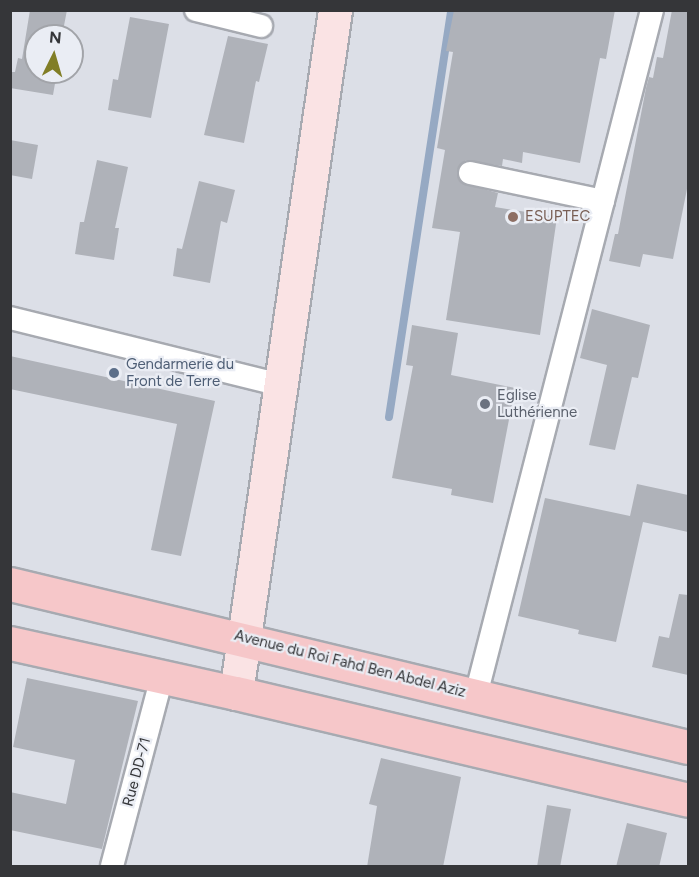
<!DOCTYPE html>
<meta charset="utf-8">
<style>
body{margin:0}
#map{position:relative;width:699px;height:877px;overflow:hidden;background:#dcdfe7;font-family:Figtree,sans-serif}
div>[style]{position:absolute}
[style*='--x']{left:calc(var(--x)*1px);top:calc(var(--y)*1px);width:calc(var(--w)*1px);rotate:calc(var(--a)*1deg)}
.stream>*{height:8px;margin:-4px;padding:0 4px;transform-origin:4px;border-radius:4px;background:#96a9c3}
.building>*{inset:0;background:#afb2b9}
.roads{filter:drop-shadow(2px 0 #a7aab1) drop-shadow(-2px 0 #a7aab1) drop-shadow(0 2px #a7aab1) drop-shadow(0 -2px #a7aab1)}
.street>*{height:22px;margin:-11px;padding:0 11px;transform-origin:11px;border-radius:11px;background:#fff}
.secondary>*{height:33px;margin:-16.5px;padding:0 16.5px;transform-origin:16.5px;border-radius:16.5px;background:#fae3e4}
.primary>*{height:33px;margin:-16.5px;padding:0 16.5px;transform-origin:16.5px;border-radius:16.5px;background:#f6c7c9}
.dots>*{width:16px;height:16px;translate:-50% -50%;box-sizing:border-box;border:3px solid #eaedf4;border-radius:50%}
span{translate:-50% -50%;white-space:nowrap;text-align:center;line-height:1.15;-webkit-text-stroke:4.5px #eaedf4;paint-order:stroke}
.education-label{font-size:15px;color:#785e54}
.left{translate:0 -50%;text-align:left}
.service-label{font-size:15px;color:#4e5e75}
.worship-label{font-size:15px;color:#5b616d}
.street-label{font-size:15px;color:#353639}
.frame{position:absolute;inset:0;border:12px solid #353639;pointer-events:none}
.north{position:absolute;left:24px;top:24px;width:60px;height:60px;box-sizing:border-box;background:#eaedf4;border:2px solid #a2a4a9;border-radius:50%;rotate:5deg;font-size:16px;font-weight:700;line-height:24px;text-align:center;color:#353639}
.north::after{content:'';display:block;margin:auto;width:21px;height:27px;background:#817e26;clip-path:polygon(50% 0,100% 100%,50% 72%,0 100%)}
</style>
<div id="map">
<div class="stream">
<div style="--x:389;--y:417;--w:412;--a:-81.3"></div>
</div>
<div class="building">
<div style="clip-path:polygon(30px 10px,67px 10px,62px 36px,36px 36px,36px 72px,57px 72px,53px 95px,10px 88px,10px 72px,15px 72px,18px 58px,22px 59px)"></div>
<div style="clip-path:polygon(454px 10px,615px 10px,606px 59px,600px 58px,580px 163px,523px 152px,522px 163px,503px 159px,502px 166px,466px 160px,457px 170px,461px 183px,498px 193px,495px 207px,557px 217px,540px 335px,446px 320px,460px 232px,432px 228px,445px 150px,437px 148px,453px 52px,446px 51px)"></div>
<div style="clip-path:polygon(672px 10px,688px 10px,688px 184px,673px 259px,643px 254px,640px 267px,609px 261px,615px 234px,618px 234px,646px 88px,649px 77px,653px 78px,657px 57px,663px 58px)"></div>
<div style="clip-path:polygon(130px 17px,169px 24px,151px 118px,108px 110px,113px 79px,118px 80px)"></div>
<div style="clip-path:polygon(228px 36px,268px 44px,259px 82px,256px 81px,244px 143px,204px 135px)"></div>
<div style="clip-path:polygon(10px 140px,38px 145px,32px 179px,10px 175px)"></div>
<div style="clip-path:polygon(97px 160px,128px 167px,115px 228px,119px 228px,114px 260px,75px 254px,80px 222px,84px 222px)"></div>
<div style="clip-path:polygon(199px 181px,235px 190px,227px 223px,221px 221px,210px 283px,173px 276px,177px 248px,182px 249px)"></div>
<div style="clip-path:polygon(592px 309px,650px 325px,638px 378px,632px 377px,615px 450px,589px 445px,607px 365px,580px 358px)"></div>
<div style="clip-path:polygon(412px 325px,458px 333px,451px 375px,515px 388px,493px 503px,451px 495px,452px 489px,392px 478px,413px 366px,406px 365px)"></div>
<div style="clip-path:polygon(10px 356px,215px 401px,181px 556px,151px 550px,177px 424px,10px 389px)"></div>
<div style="clip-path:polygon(637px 484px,688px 495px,688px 532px,643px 522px,616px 642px,578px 634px,579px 630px,518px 616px,545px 498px,630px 516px)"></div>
<div style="clip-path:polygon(679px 594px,688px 595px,688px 675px,652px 667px,659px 636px,669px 638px)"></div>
<div style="clip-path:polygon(27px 678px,138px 701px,102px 849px,10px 830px,10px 792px,66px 804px,75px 760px,13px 747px)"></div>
<div style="clip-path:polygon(381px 758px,461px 777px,443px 867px,367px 867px,377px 806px,369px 804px)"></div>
<div style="clip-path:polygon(547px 805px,571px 809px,560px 867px,537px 867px)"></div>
<div style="clip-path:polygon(627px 823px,667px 833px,659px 867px,616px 867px)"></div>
</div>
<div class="roads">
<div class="street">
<div style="--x:196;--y:10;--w:67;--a:13.8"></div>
<div style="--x:470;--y:173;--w:136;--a:11.9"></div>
<div style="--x:10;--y:318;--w:278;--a:13.9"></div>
<div style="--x:476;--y:695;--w:707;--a:-75.59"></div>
<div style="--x:112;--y:866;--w:196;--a:-75.2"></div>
</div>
<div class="secondary">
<div style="--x:236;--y:693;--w:690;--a:-81.75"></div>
</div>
<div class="primary">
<div style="--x:10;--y:584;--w:697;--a:13.52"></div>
<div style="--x:10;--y:643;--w:231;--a:12.5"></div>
<div style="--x:236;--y:693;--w:464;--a:13.3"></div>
</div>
</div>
<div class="dots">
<div style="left:513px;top:217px;background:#8d6e63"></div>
<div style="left:114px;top:373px;background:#5c6f8a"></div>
<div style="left:485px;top:404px;background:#6b7280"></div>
</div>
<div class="education-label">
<span class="left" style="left:525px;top:217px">ESUPTEC</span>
</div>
<div class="service-label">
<span class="left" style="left:126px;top:373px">Gendarmerie du<br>Front de Terre</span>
</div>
<div class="worship-label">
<span class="left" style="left:497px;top:404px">Eglise<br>Luthérienne</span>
</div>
<div class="street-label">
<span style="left:350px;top:664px;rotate:14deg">Avenue du Roi Fahd Ben Abdel Aziz</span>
<span style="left:137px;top:772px;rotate:-75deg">Rue DD-71</span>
</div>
<div class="frame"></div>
<div class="north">N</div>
</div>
